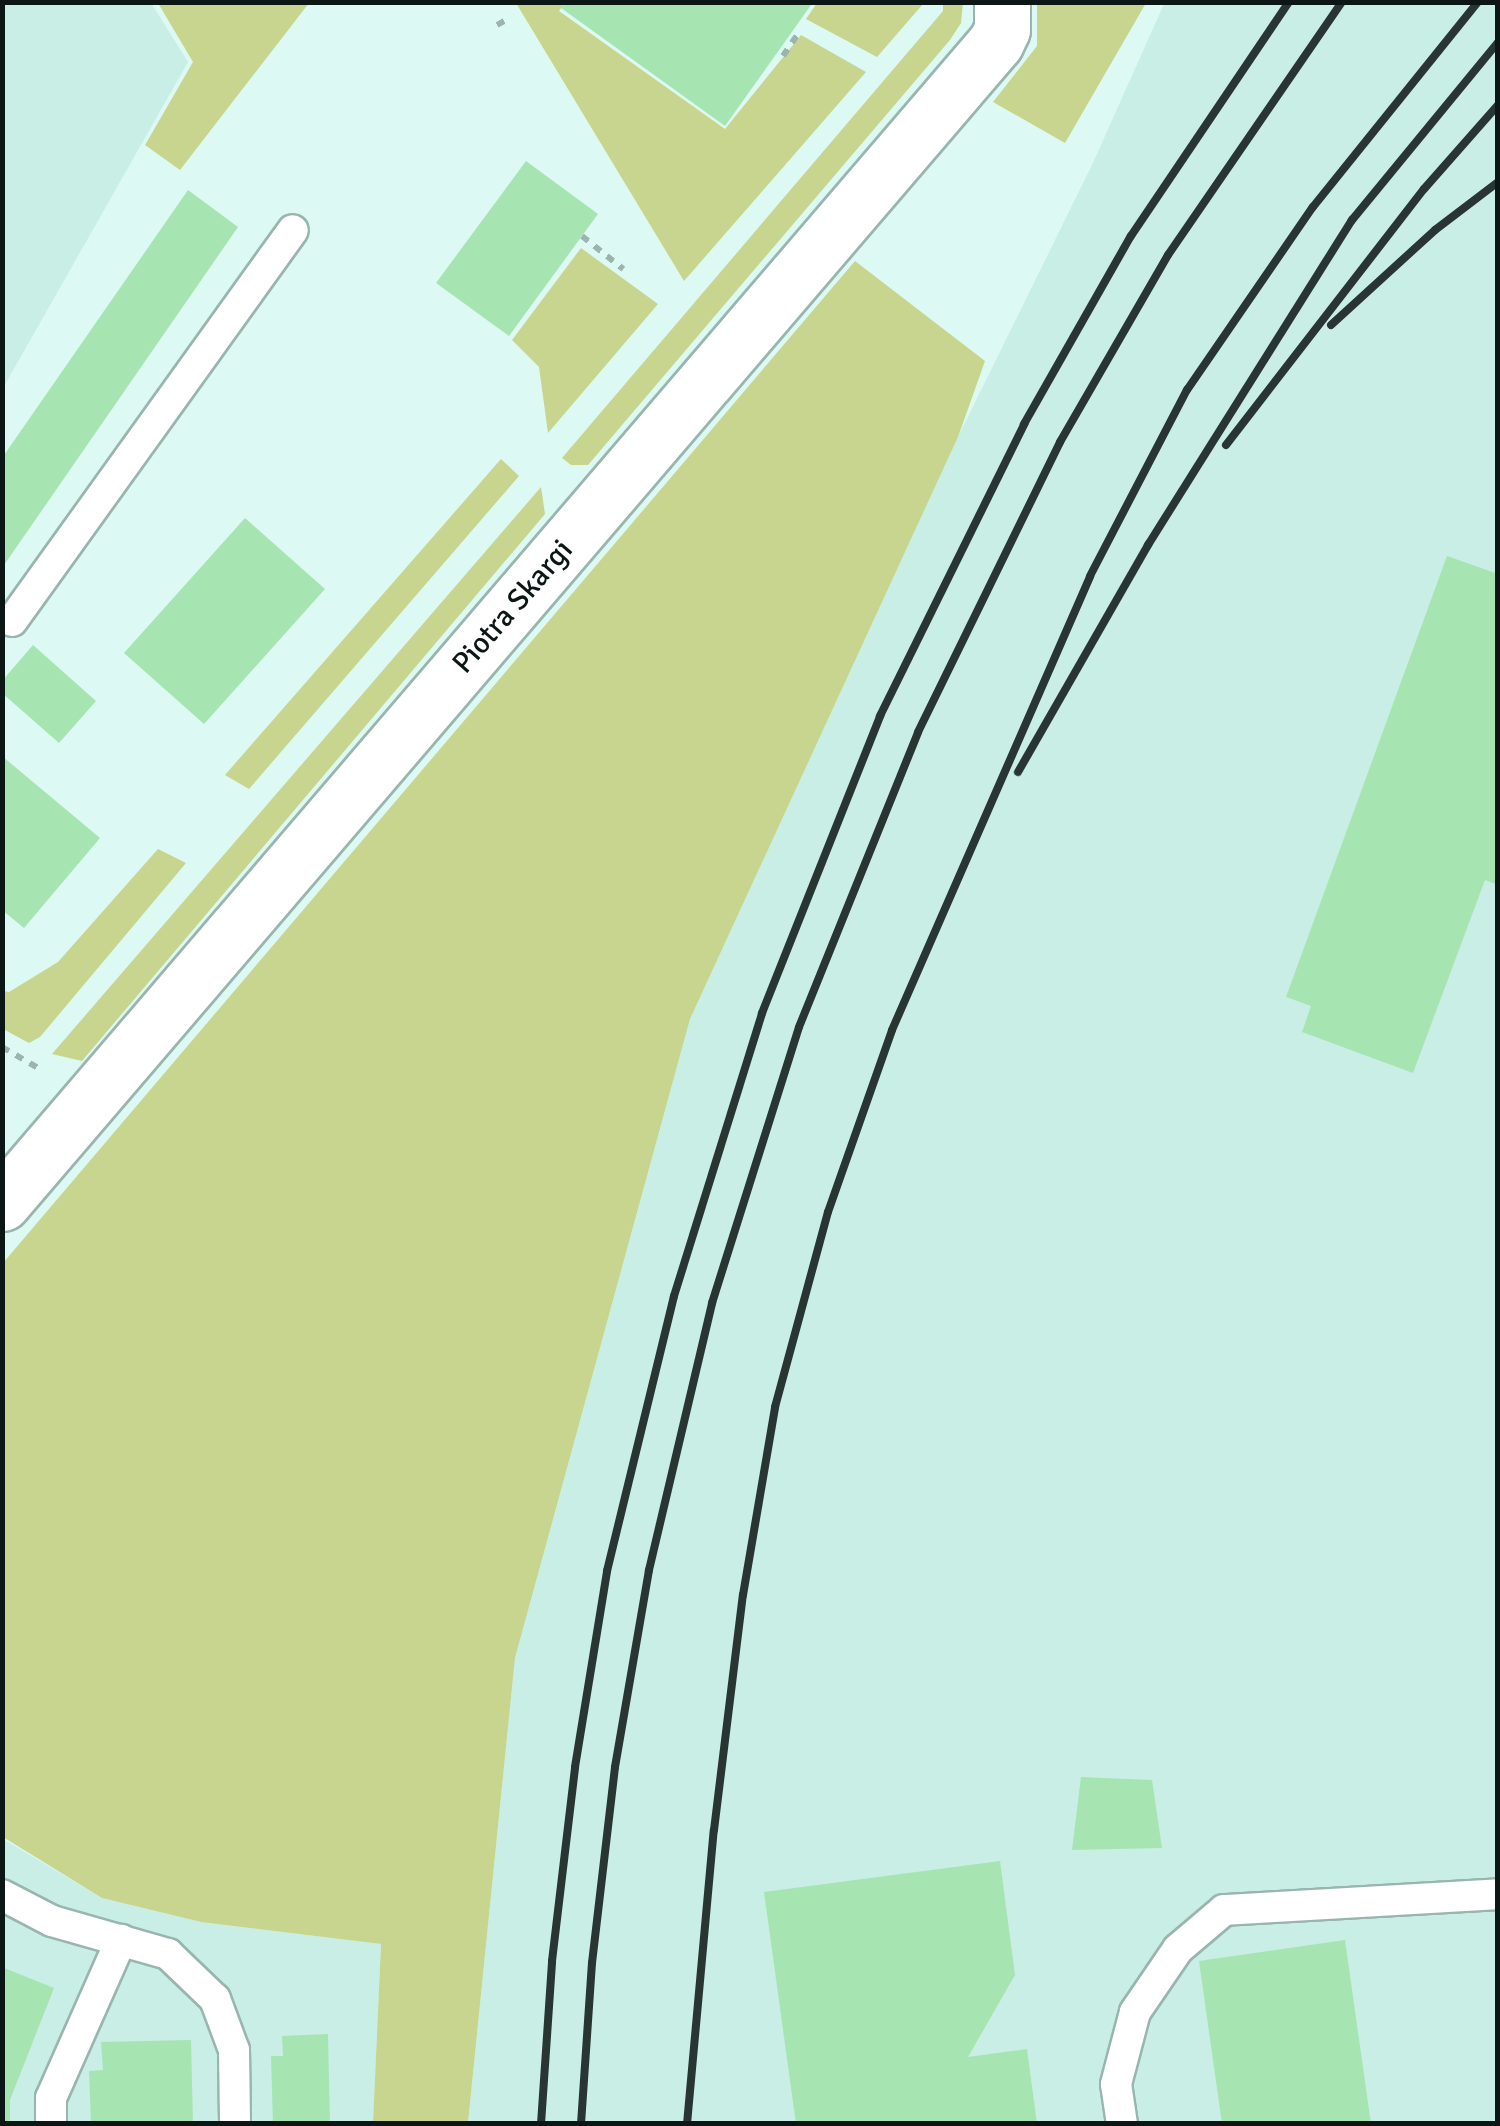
<!DOCTYPE html>
<style>
body{margin:0}
#map{position:relative;width:1500px;height:2126px;overflow:hidden;background:#dcf9f3;font-family:Signika,sans-serif}
div>[style]{position:absolute}
[style*='--x']{left:calc(var(--x)*1px);top:calc(var(--y)*1px);width:calc(var(--w)*1px);rotate:calc(var(--a)*1deg)}
.built>*{inset:0;background:#c8eee6}
.green>*{inset:0;background:#c7d58e}
.building>*{inset:0;background:#a6e5b2}
.path>*{height:6px;margin-top:-3px;transform-origin:0;background:repeating-linear-gradient(90deg,#9cb3af 0 8px,transparent 0 16px)}
.roads{filter:drop-shadow(2px 0 #99b5af) drop-shadow(-2px 0 #99b5af) drop-shadow(0 2px #99b5af) drop-shadow(0 -2px #99b5af)}
.service>*{height:30px;margin:-15px;padding:0 15px;transform-origin:15px;border-radius:15px;background:#fff}
.minor>*{height:55px;margin:-27.5px;padding:0 27.5px;transform-origin:27.5px;border-radius:27.5px;background:#fff}
.rail>*{height:8px;margin:-4px;padding:0 4px;transform-origin:4px;border-radius:4px;background:#283533}
span{translate:-50% -50%;white-space:nowrap;text-align:center;line-height:1.15;-webkit-text-stroke:8px #fff;paint-order:stroke}
.street-label{font-size:30px;color:#0c1615}
.frame{position:absolute;inset:0;border:5px solid #0c1615;pointer-events:none}
</style>
<div id="map">
<div class="built">
<div style="clip-path:polygon(3px 2px,151px 3px,188px 62px,3px 388px)"></div>
<div style="clip-path:polygon(1497px 3px,1497px 2123px,468px 2124px,515px 1658px,690px 1019px,958px 437px,1092px 165px,1164px 4px)"></div>
<div style="clip-path:polygon(3px 1839px,102px 1898px,201px 1922px,381px 1944px,373px 2123px,3px 2124px)"></div>
</div>
<div class="green">
<div style="clip-path:polygon(158px 3px,309px 3px,180px 170px,145px 145px,193px 62px)"></div>
<div style="clip-path:polygon(516px 3px,565px 3px,559px 11px,725px 129px,801px 35px,866px 72px,684px 281px)"></div>
<div style="clip-path:polygon(817px 3px,923px 2px,923px 4px,877px 57px,806px 19px)"></div>
<div style="clip-path:polygon(943px 3px,963px 3px,961px 23px,950px 40px,588px 465px,571px 465px,562px 458px,943px 11px)"></div>
<div style="clip-path:polygon(1037px 3px,1146px 3px,1065px 143px,993px 102px,1037px 46px)"></div>
<div style="clip-path:polygon(581px 248px,658px 304px,548px 433px,539px 367px,512px 340px)"></div>
<div style="clip-path:polygon(855px 261px,985px 361px,958px 437px,690px 1019px,515px 1658px,468px 2123px,373px 2123px,381px 1944px,201px 1922px,102px 1898px,3px 1837px,3px 1263px)"></div>
<div style="clip-path:polygon(501px 459px,519px 476px,249px 789px,225px 775px)"></div>
<div style="clip-path:polygon(541px 487px,545px 514px,82px 1061px,52px 1054px)"></div>
<div style="clip-path:polygon(158px 849px,186px 863px,40px 1037px,29px 1043px,3px 1029px,3px 991px,9px 992px,58px 962px)"></div>
</div>
<div class="building">
<div style="clip-path:polygon(566px 2px,808px 2px,811px 5px,725px 126px,561px 8px)"></div>
<div style="clip-path:polygon(526px 161px,598px 214px,509px 336px,436px 283px)"></div>
<div style="clip-path:polygon(188px 190px,238px 227px,2px 568px,2px 458px)"></div>
<div style="clip-path:polygon(245px 518px,325px 589px,204px 724px,124px 653px)"></div>
<div style="clip-path:polygon(1447px 556px,1498px 574px,1498px 885px,1485px 880px,1413px 1073px,1302px 1032px,1311px 1006px,1286px 997px)"></div>
<div style="clip-path:polygon(33px 645px,96px 701px,59px 743px,2px 693px,2px 681px)"></div>
<div style="clip-path:polygon(2px 756px,100px 838px,24px 928px,2px 910px)"></div>
<div style="clip-path:polygon(1081px 1777px,1152px 1780px,1162px 1848px,1072px 1850px)"></div>
<div style="clip-path:polygon(1000px 1861px,1015px 1975px,968px 2057px,1027px 2049px,1037px 2124px,796px 2124px,764px 1892px)"></div>
<div style="clip-path:polygon(1345px 1940px,1371px 2124px,1222px 2124px,1199px 1961px)"></div>
<div style="clip-path:polygon(4px 1968px,54px 1988px,10px 2100px,10px 2124px,2px 2124px)"></div>
<div style="clip-path:polygon(328px 2034px,330px 2124px,273px 2124px,271px 2056px,283px 2056px,282px 2036px)"></div>
<div style="clip-path:polygon(191px 2040px,193px 2124px,91px 2124px,89px 2071px,103px 2070px,101px 2042px)"></div>
</div>
<div class="path">
<div style="--x:497;--y:25;--w:10;--a:-29"></div>
<div style="--x:783;--y:56;--w:27;--a:-56"></div>
<div style="--x:582;--y:236;--w:53;--a:38.8"></div>
<div style="--x:2;--y:1047;--w:42;--a:30.3"></div>
</div>
<div class="roads">
<div class="service">
<div style="--x:12;--y:621;--w:481;--a:-54.3"></div>
<div style="--x:2;--y:1895;--w:56;--a:27.5"></div>
<div style="--x:52;--y:1921;--w:121;--a:15.9"></div>
<div style="--x:168;--y:1954;--w:65;--a:43.8"></div>
<div style="--x:215;--y:1999;--w:54;--a:69.6"></div>
<div style="--x:234;--y:2050;--w:74;--a:89.2"></div>
<div style="--x:51;--y:2124;--w:26;--a:-90"></div>
<div style="--x:51;--y:2098;--w:173;--a:-66.1"></div>
<div style="--x:1122;--y:2124;--w:40;--a:-98.5"></div>
<div style="--x:1116;--y:2084;--w:74;--a:-75.2"></div>
<div style="--x:1135;--y:2012;--w:76;--a:-55.7"></div>
<div style="--x:1178;--y:1949;--w:60;--a:-40.3"></div>
<div style="--x:1224;--y:1910;--w:274;--a:-3.3"></div>
</div>
<div class="minor">
<div style="--x:2;--y:1203;--w:1528;--a:-49.43"></div>
<div style="--x:996;--y:42;--w:14;--a:-65"></div>
<div style="--x:1002;--y:29;--w:27;--a:-90"></div>
</div>
</div>
<div class="rail">
<div style="--x:1331;--y:325;--w:141;--a:-42.4"></div>
<div style="--x:1435;--y:230;--w:79;--a:-37.3"></div>
<div style="--x:1226;--y:445;--w:324;--a:-52.3"></div>
<div style="--x:1424;--y:189;--w:112;--a:-48.6"></div>
<div style="--x:1018;--y:772;--w:262;--a:-60.2"></div>
<div style="--x:1148;--y:545;--w:384;--a:-57.9"></div>
<div style="--x:1352;--y:220;--w:230;--a:-50.6"></div>
<div style="--x:541;--y:2124;--w:163;--a:-86.1"></div>
<div style="--x:552;--y:1961;--w:195;--a:-83.2"></div>
<div style="--x:575;--y:1767;--w:199;--a:-80.7"></div>
<div style="--x:607;--y:1571;--w:283;--a:-76.3"></div>
<div style="--x:674;--y:1296;--w:296;--a:-72.7"></div>
<div style="--x:762;--y:1013;--w:320;--a:-68.3"></div>
<div style="--x:880;--y:716;--w:326;--a:-63.7"></div>
<div style="--x:1024;--y:424;--w:216;--a:-60.4"></div>
<div style="--x:1131;--y:236;--w:282;--a:-56"></div>
<div style="--x:581;--y:2124;--w:161;--a:-86.1"></div>
<div style="--x:592;--y:1963;--w:197;--a:-83.3"></div>
<div style="--x:615;--y:1767;--w:200;--a:-80.2"></div>
<div style="--x:649;--y:1570;--w:274;--a:-76.7"></div>
<div style="--x:712;--y:1303;--w:289;--a:-72.5"></div>
<div style="--x:799;--y:1027;--w:318;--a:-68"></div>
<div style="--x:918;--y:732;--w:323;--a:-63.9"></div>
<div style="--x:1060;--y:442;--w:216;--a:-60"></div>
<div style="--x:1168;--y:255;--w:307;--a:-55.5"></div>
<div style="--x:687;--y:2124;--w:295;--a:-84.8"></div>
<div style="--x:714;--y:1830;--w:237;--a:-83"></div>
<div style="--x:743;--y:1595;--w:191;--a:-80.3"></div>
<div style="--x:775;--y:1407;--w:202;--a:-74.8"></div>
<div style="--x:828;--y:1212;--w:193;--a:-70.6"></div>
<div style="--x:892;--y:1030;--w:495;--a:-66.4"></div>
<div style="--x:1090;--y:576;--w:210;--a:-62.5"></div>
<div style="--x:1187;--y:390;--w:222;--a:-55.5"></div>
<div style="--x:1313;--y:207;--w:263;--a:-51.2"></div>
</div>
<div class="street-label">
<span style="left:513px;top:607px;rotate:-49deg">Piotra Skargi</span>
</div>
<div class="frame"></div>
</div>
